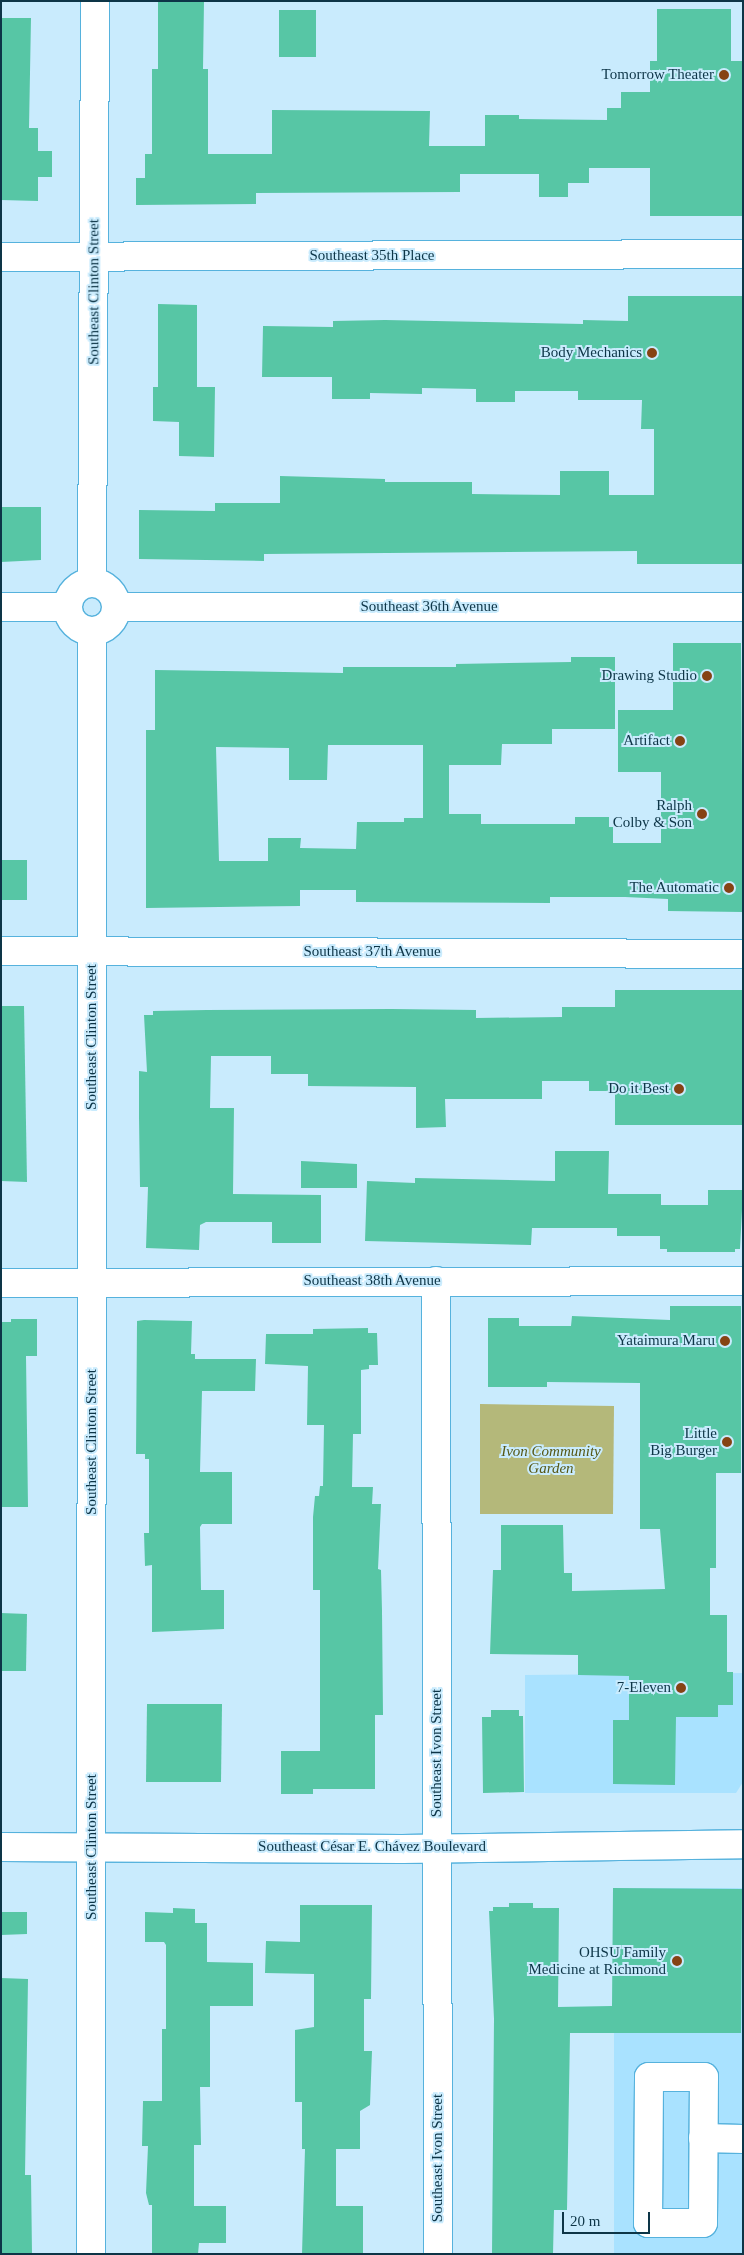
<!DOCTYPE html>
<meta charset="utf-8">
<style>
body{margin:0}
#map{position:relative;width:744px;height:2255px;overflow:hidden;background:#c9ebfd;font-family:"Times New Roman",serif}
div>[style]{position:absolute}
[style*='--x']{left:calc(var(--x)*1px);top:calc(var(--y)*1px);width:calc(var(--w)*1px);rotate:calc(var(--a)*1deg)}
.built>*{inset:0;background:#a9e2ff}
.green>*{inset:0;background:#b4b87a}
.building>*{inset:0;background:#57c6a5}
.roads{filter:drop-shadow(1px 0 #56b2dd) drop-shadow(-1px 0 #56b2dd) drop-shadow(0 1px #56b2dd) drop-shadow(0 -1px #56b2dd)}
.minor>*{height:28px;margin:-14px;padding:0 14px;transform-origin:14px;border-radius:14px;background:#fff}
.minor>.ring{margin:-14px;padding:0;box-sizing:content-box;background:none;border:28px solid #fff;border-radius:50%}
.major>*{height:28px;margin:-14px;padding:0 14px;transform-origin:14px;border-radius:14px;background:#fff}
.dots>*{width:14px;height:14px;translate:-50% -50%;box-sizing:border-box;border:2px solid #c9ebfd;border-radius:50%}
span{translate:-50% -50%;white-space:nowrap;text-align:center;line-height:1.15;-webkit-text-stroke:4px #c9ebfd;paint-order:stroke}
.poi-label{font-size:15px;color:#0d3547}
.right{translate:-100% -50%;text-align:right}
.street-label{font-size:15px;color:#0d3547}
.park-label{font-size:15px;color:#565715;font-style:italic}
.frame{position:absolute;inset:0;border:2px solid #0d3547;pointer-events:none}
.scale{position:absolute;left:562px;top:2212px;width:88px;height:22px;box-sizing:border-box;border:2px solid #0d3547;border-top:0;padding-left:6px;font-size:15px;line-height:18px;white-space:nowrap;color:#0d3547;-webkit-text-stroke:4px #c9ebfd;paint-order:stroke}
</style>
<div id="map">
<div class="built">
<div style="clip-path:polygon(743px 1673px,743px 1782px,736px 1793px,525px 1793px,525px 1675px)"></div>
<div style="clip-path:polygon(614px 1888px,743px 1888px,743px 2254px,614px 2254px)"></div>
</div>
<div class="green">
<div style="clip-path:polygon(480px 1404px,614px 1406px,613px 1514px,480px 1514px)"></div>
</div>
<div class="building">
<div style="clip-path:polygon(158px 1px,204px 1px,203px 69px,208px 69px,208px 154px,272px 154px,272px 110px,430px 111px,429px 146px,485px 146px,485px 115px,519px 115px,519px 119px,607px 120px,607px 108px,621px 108px,621px 92px,650px 92px,650px 61px,657px 61px,657px 9px,731px 9px,731px 61px,743px 61px,743px 216px,650px 216px,650px 168px,589px 168px,589px 183px,568px 183px,568px 197px,539px 197px,539px 174px,460px 174px,460px 192px,256px 193px,256px 204px,136px 205px,136px 178px,145px 178px,145px 154px,152px 154px,152px 69px,158px 69px)"></div>
<div style="clip-path:polygon(279px 10px,316px 10px,316px 57px,279px 57px)"></div>
<div style="clip-path:polygon(1px 18px,31px 18px,29px 128px,38px 128px,38px 151px,52px 151px,52px 177px,38px 177px,38px 201px,1px 200px)"></div>
<div style="clip-path:polygon(628px 296px,743px 296px,743px 564px,637px 564px,637px 551px,264px 554px,264px 561px,139px 559px,139px 510px,215px 511px,215px 503px,280px 503px,280px 476px,385px 479px,385px 482px,472px 482px,472px 494px,560px 495px,560px 471px,609px 471px,609px 495px,654px 495px,654px 429px,641px 429px,642px 400px,578px 400px,578px 391px,515px 391px,515px 402px,476px 402px,476px 389px,422px 388px,422px 394px,370px 393px,370px 399px,332px 399px,332px 377px,262px 377px,263px 326px,333px 327px,333px 321px,385px 320px,583px 324px,583px 320px,628px 321px)"></div>
<div style="clip-path:polygon(158px 304px,197px 305px,197px 387px,215px 387px,214px 457px,179px 456px,179px 422px,153px 421px,153px 387px,158px 387px)"></div>
<div style="clip-path:polygon(1px 507px,41px 507px,41px 560px,1px 562px)"></div>
<div style="clip-path:polygon(evenodd,673px 643px,741px 643px,743px 912px,668px 911px,668px 899px,625px 897px,550px 897px,550px 903px,356px 902px,356px 890px,300px 890px,300px 906px,146px 908px,146px 730px,155px 730px,155px 670px,343px 673px,343px 667px,456px 667px,456px 664px,571px 662px,571px 657px,615px 657px,615px 729px,552px 729px,552px 744px,502px 744px,501px 765px,449px 765px,449px 814px,481px 814px,481px 824px,575px 824px,575px 817px,609px 817px,609px 827px,613px 827px,613px 843px,661px 843px,661px 772px,618px 772px,618px 710px,673px 710px,673px 643px,328px 745px,423px 745px,423px 818px,404px 818px,404px 822px,357px 822px,356px 849px,300px 848px,301px 838px,268px 838px,268px 861px,219px 861px,216px 747px,289px 748px,289px 780px,327px 780px,328px 745px)"></div>
<div style="clip-path:polygon(1px 860px,27px 860px,27px 900px,1px 900px)"></div>
<div style="clip-path:polygon(615px 990px,743px 990px,743px 1125px,615px 1125px,615px 1091px,589px 1091px,589px 1081px,542px 1081px,542px 1099px,445px 1099px,446px 1127px,416px 1128px,416px 1087px,308px 1086px,308px 1074px,271px 1074px,271px 1056px,211px 1056px,210px 1108px,234px 1108px,233px 1194px,321px 1195px,321px 1243px,272px 1243px,272px 1222px,206px 1222px,200px 1225px,199px 1250px,146px 1248px,148px 1187px,140px 1187px,139px 1117px,139px 1071px,147px 1072px,144px 1015px,153px 1015px,153px 1011px,207px 1010px,391px 1009px,476px 1010px,476px 1018px,562px 1017px,562px 1007px,615px 1007px)"></div>
<div style="clip-path:polygon(1px 1006px,24px 1006px,27px 1182px,1px 1181px)"></div>
<div style="clip-path:polygon(555px 1151px,609px 1151px,608px 1194px,661px 1194px,661px 1205px,708px 1205px,708px 1190px,743px 1190px,740px 1249px,735px 1249px,735px 1252px,667px 1252px,667px 1249px,660px 1249px,660px 1236px,617px 1236px,617px 1228px,532px 1228px,531px 1245px,365px 1241px,367px 1181px,415px 1183px,415px 1178px,555px 1181px)"></div>
<div style="clip-path:polygon(301px 1161px,357px 1164px,357px 1188px,301px 1188px)"></div>
<div style="clip-path:polygon(670px 1306px,741px 1306px,741px 1473px,716px 1473px,716px 1568px,710px 1568px,710px 1615px,727px 1615px,727px 1672px,733px 1672px,733px 1705px,718px 1705px,718px 1717px,676px 1717px,675px 1785px,613px 1784px,613px 1720px,629px 1720px,629px 1676px,578px 1675px,578px 1655px,490px 1654px,493px 1570px,501px 1570px,501px 1525px,563px 1525px,564px 1573px,572px 1573px,572px 1591px,665px 1589px,660px 1529px,640px 1529px,640px 1383px,547px 1382px,547px 1387px,488px 1387px,488px 1318px,519px 1318px,519px 1326px,571px 1326px,572px 1316px,670px 1320px)"></div>
<div style="clip-path:polygon(11px 1319px,37px 1319px,37px 1356px,26px 1356px,28px 1507px,1px 1507px,1px 1322px,11px 1322px)"></div>
<div style="clip-path:polygon(144px 1320px,192px 1321px,191px 1354px,195px 1354px,195px 1359px,256px 1359px,255px 1391px,202px 1391px,200px 1472px,232px 1472px,232px 1524px,202px 1524px,200px 1527px,201px 1590px,224px 1590px,224px 1629px,152px 1632px,152px 1565px,145px 1566px,144px 1533px,149px 1533px,149px 1459px,145px 1459px,145px 1454px,136px 1454px,137px 1321px)"></div>
<div style="clip-path:polygon(368px 1328px,368px 1333px,377px 1333px,378px 1365px,369px 1365px,369px 1369px,361px 1370px,361px 1434px,353px 1434px,352px 1487px,373px 1487px,372px 1504px,381px 1504px,378px 1569px,381px 1570px,382px 1611px,383px 1715px,375px 1715px,375px 1789px,313px 1789px,313px 1794px,281px 1794px,281px 1751px,320px 1751px,320px 1590px,313px 1590px,313px 1517px,315px 1496px,319px 1496px,320px 1486px,323px 1486px,324px 1425px,307px 1425px,308px 1366px,265px 1364px,266px 1334px,313px 1334px,313px 1329px)"></div>
<div style="clip-path:polygon(1px 1613px,27px 1614px,26px 1671px,1px 1671px)"></div>
<div style="clip-path:polygon(147px 1704px,222px 1704px,221px 1782px,146px 1782px)"></div>
<div style="clip-path:polygon(491px 1710px,519px 1710px,519px 1716px,523px 1716px,524px 1792px,483px 1793px,482px 1717px,491px 1717px)"></div>
<div style="clip-path:polygon(613px 1888px,742px 1889px,741px 2033px,570px 2033px,567px 2210px,554px 2210px,553px 2254px,492px 2254px,494px 2019px,489px 1911px,493px 1911px,493px 1907px,509px 1907px,509px 1903px,533px 1903px,533px 1908px,559px 1908px,558px 2007px,612px 2006px)"></div>
<div style="clip-path:polygon(300px 1905px,372px 1905px,371px 1999px,364px 1999px,364px 2051px,372px 2051px,370px 2105px,360px 2111px,360px 2149px,336px 2149px,336px 2206px,363px 2206px,363px 2254px,302px 2254px,305px 2149px,302px 2149px,302px 2102px,295px 2102px,295px 2030px,314px 2027px,314px 1974px,265px 1973px,266px 1941px,300px 1942px)"></div>
<div style="clip-path:polygon(173px 1908px,195px 1909px,195px 1923px,207px 1923px,207px 1962px,253px 1963px,253px 2006px,210px 2006px,210px 2087px,200px 2087px,201px 2145px,194px 2145px,194px 2206px,226px 2206px,226px 2243px,199px 2243px,198px 2254px,152px 2254px,152px 2205px,149px 2205px,146px 2193px,148px 2146px,142px 2146px,143px 2101px,162px 2101px,162px 2029px,166px 2029px,166px 1945px,164px 1942px,145px 1942px,145px 1912px,173px 1913px)"></div>
<div style="clip-path:polygon(1px 1912px,27px 1912px,27px 1934px,1px 1935px)"></div>
<div style="clip-path:polygon(1px 1978px,28px 1979px,25px 2175px,31px 2175px,32px 2254px,1px 2254px)"></div>
</div>
<div class="roads">
<div class="minor">
<div style="--x:1;--y:257;--w:742;--a:-0.23"></div>
<div style="--x:92;--y:583;--w:582;--a:-89.7"></div>
<div class="ring" style="left:68px;top:583px;width:20px;height:20px"></div>
<div style="--x:1;--y:607;--w:67;--a:0"></div>
<div style="--x:116;--y:607;--w:627;--a:0"></div>
<div style="--x:1;--y:951;--w:742;--a:0.23"></div>
<div style="--x:436;--y:1281;--w:973;--a:89.88"></div>
<div style="--x:1;--y:1283;--w:742;--a:-0.15"></div>
<div style="--x:649;--y:2077;--w:55;--a:0"></div>
<div style="--x:704;--y:2077;--w:146;--a:90.4"></div>
<div style="--x:703;--y:2223;--w:55;--a:180"></div>
<div style="--x:648;--y:2223;--w:146;--a:-89.6"></div>
<div style="--x:703;--y:2138;--w:40;--a:1.4"></div>
<div style="--x:91;--y:2254;--w:1623;--a:-89.96"></div>
</div>
<div class="major">
<div style="--x:1;--y:1847;--w:401;--a:0.3"></div>
<div style="--x:402;--y:1849;--w:341;--a:-0.8"></div>
</div>
</div>
<div class="dots">
<div style="left:724px;top:75px;background:#864314"></div>
<div style="left:652px;top:353px;background:#864314"></div>
<div style="left:707px;top:676px;background:#864314"></div>
<div style="left:680px;top:741px;background:#864314"></div>
<div style="left:702px;top:814px;background:#864314"></div>
<div style="left:729px;top:888px;background:#864314"></div>
<div style="left:679px;top:1089px;background:#864314"></div>
<div style="left:725px;top:1341px;background:#864314"></div>
<div style="left:727px;top:1442px;background:#864314"></div>
<div style="left:681px;top:1688px;background:#864314"></div>
<div style="left:677px;top:1961px;background:#864314"></div>
</div>
<div class="poi-label">
<span class="right" style="left:714px;top:75px">Tomorrow Theater</span>
<span class="right" style="left:642px;top:353px">Body Mechanics</span>
<span class="right" style="left:697px;top:676px">Drawing Studio</span>
<span class="right" style="left:670px;top:741px">Artifact</span>
<span class="right" style="left:692px;top:814px">Ralph<br>Colby &amp; Son</span>
<span class="right" style="left:719px;top:888px">The Automatic</span>
<span class="right" style="left:669px;top:1089px">Do it Best</span>
<span class="right" style="left:715px;top:1341px">Yataimura Maru</span>
<span class="right" style="left:717px;top:1442px">Little<br>Big Burger</span>
<span class="right" style="left:671px;top:1688px">7-Eleven</span>
<span class="right" style="left:666px;top:1961px">OHSU Family<br>Medicine at Richmond</span>
</div>
<div class="street-label">
<span style="left:372px;top:256px">Southeast 35th Place</span>
<span style="left:94px;top:292px;rotate:-90deg">Southeast Clinton Street</span>
<span style="left:429px;top:607px">Southeast 36th Avenue</span>
<span style="left:372px;top:952px">Southeast 37th Avenue</span>
<span style="left:92px;top:1037px;rotate:-90deg">Southeast Clinton Street</span>
<span style="left:372px;top:1281px">Southeast 38th Avenue</span>
<span style="left:92px;top:1442px;rotate:-90deg">Southeast Clinton Street</span>
<span style="left:437px;top:1753px;rotate:-90deg">Southeast Ivon Street</span>
<span style="left:92px;top:1847px;rotate:-90deg">Southeast Clinton Street</span>
<span style="left:372px;top:1847px">Southeast César E. Chávez Boulevard</span>
<span style="left:438px;top:2158px;rotate:-90deg">Southeast Ivon Street</span>
</div>
<div class="park-label">
<span style="left:551px;top:1460px">Ivon Community<br>Garden</span>
</div>
<div class="frame"></div>
<div class="scale">20 m</div>
</div>
